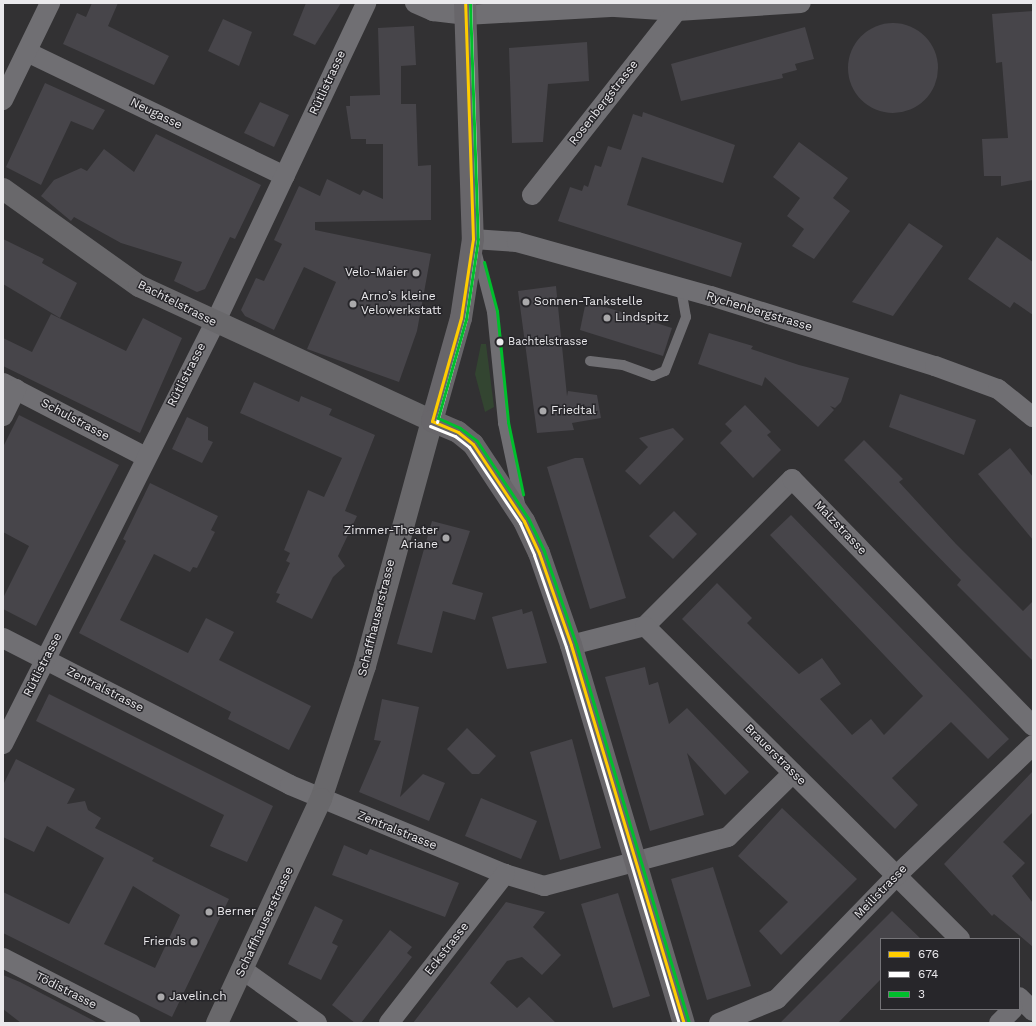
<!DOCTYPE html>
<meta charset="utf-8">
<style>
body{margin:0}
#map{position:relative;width:1036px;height:1026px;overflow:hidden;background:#323133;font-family:"Work Sans",sans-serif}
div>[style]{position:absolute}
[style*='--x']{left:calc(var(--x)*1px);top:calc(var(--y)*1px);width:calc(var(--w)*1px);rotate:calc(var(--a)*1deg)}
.green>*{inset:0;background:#334531}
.building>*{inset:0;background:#47454a}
.round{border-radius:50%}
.lane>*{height:10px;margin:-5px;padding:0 5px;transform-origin:5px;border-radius:5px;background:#706f73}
.street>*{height:20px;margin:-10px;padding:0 10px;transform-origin:10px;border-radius:10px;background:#706f73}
.secondary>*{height:22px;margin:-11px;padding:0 11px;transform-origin:11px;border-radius:11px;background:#69686b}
.primary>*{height:22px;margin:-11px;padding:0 11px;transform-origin:11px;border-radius:11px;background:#68666a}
.bus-1>*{height:3px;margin:-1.5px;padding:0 1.5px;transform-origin:1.5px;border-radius:1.5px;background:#fc0}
.bus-2>*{height:3px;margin:-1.5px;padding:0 1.5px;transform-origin:1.5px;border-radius:1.5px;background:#fff}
.bus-3>*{height:3px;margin:-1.5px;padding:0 1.5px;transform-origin:1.5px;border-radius:1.5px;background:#00bf2c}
.dots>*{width:11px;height:11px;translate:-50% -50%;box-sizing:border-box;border:2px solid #27262a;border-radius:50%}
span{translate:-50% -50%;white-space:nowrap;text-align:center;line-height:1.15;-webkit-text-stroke:3px #27262a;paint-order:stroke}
.bus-label{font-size:11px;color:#eae9ec}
.left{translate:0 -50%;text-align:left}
.street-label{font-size:12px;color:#eae9ec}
.poi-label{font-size:12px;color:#eae9ec}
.right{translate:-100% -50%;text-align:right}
.frame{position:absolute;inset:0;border:4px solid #eae9ec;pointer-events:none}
.legend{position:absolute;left:880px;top:938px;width:140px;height:72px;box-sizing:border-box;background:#27262a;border:1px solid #757478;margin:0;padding:5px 7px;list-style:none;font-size:12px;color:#eae9ec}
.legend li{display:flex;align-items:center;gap:8px;height:20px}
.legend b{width:20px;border:1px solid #757478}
</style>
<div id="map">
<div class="green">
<div style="clip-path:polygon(481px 344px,486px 344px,494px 407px,485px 412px,475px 374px)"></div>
</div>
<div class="building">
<div style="clip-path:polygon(92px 3px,118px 3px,108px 26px,169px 56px,154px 85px,63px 44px,77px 13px,86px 17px)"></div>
<div style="clip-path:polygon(306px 3px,341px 3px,315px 45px,293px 35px)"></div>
<div style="clip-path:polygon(1033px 11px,1033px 180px,1001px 186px,1001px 176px,984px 176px,982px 139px,1008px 138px,1002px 62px,996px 63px,992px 14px)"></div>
<div style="clip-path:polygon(223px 19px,252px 32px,239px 66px,208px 51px)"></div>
<div class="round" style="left:848px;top:23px;width:90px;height:90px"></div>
<div style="clip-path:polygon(414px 26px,416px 65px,401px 66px,401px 104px,416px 104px,418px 166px,431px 165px,431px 220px,315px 222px,315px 230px,431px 254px,417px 331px,399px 382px,307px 349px,336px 282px,304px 267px,274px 330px,245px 316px,241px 310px,256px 278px,264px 281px,282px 244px,274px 240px,299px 186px,320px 196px,327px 179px,360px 195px,363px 190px,383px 199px,383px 144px,366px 144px,366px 139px,351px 139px,346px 106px,350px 106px,350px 96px,380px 95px,378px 28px)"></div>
<div style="clip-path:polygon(805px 27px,814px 59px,795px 64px,797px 70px,782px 74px,783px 78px,681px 101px,671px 64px)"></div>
<div style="clip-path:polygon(587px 42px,589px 81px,548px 84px,543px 142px,512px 143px,509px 48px)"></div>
<div style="clip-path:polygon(45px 83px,105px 110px,93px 130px,71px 121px,41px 185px,6px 167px)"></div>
<div style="clip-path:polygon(260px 102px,289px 115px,274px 147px,244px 133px)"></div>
<div style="clip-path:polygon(643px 112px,735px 145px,723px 183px,642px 157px,627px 205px,742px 243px,731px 277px,558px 221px,570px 187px,582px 191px,584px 185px,588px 187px,595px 165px,601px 167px,608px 146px,621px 150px,633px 114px,642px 117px)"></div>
<div style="clip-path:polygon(156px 134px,261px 185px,235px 239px,230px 237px,205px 289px,197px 292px,174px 281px,182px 262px,121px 243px,74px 217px,71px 221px,41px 196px,54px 180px,81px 168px,87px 171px,104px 149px,134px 172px)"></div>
<div style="clip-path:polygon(799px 142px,848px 178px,833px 198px,850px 211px,814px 259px,792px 246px,804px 229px,787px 216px,800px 198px,773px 177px)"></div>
<div style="clip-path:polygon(909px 223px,943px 246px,893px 316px,852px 302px)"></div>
<div style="clip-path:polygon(997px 237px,1033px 262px,1033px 315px,1014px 302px,1010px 308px,968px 279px)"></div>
<div style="clip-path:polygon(3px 239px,44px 259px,42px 263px,77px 283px,60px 318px,3px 284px)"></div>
<div style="clip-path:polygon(556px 286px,567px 396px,568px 391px,597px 395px,601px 418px,572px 423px,574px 430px,537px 433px,518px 291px)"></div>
<div style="clip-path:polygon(586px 301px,672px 328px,663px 356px,580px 330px)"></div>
<div style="clip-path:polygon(51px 314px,126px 351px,143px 318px,182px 338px,140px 433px,3px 366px,3px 338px,32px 352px)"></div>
<div style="clip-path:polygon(709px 333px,753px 346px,751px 349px,799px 365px,849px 378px,841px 402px,835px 408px,830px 406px,834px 410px,818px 427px,765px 377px,762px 386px,698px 364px)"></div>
<div style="clip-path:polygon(254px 382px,299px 402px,301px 396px,332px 409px,329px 415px,375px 435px,345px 511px,357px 516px,338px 556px,345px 566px,333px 577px,312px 619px,276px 602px,280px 594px,276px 593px,290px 563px,286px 561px,290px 553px,284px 550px,308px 490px,324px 497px,342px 458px,240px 413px)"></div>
<div style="clip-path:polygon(900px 394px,976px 420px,964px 455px,889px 427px)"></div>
<div style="clip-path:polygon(745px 405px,771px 432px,767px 435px,781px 450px,753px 478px,720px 443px,732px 431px,725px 424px)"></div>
<div style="clip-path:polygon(19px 415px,119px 465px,36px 626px,3px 609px,3px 598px,29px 546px,3px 532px,3px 447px)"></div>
<div style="clip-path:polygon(187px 417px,208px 427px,208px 440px,213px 442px,202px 463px,172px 449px)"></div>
<div style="clip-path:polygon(673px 428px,684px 439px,640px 485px,625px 471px,648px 447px,639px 438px)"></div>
<div style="clip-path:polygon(864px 440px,903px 479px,899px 482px,956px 544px,1023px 611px,1033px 601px,1033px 661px,957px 585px,961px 580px,844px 460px)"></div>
<div style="clip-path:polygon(1010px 448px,1033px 477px,1033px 540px,978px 474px)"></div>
<div style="clip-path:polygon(575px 458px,583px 458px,626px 598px,590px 609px,547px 467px)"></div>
<div style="clip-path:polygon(150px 483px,218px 516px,211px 530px,215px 532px,197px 568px,193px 567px,190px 572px,154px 554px,120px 620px,188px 653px,206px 618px,234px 632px,219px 660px,311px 706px,289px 750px,228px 719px,231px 712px,79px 633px,126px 541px,123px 539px)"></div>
<div style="clip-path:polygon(674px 511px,697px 534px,673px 559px,649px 536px)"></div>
<div style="clip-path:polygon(791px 515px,1009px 739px,988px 759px,951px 722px,892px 778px,918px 805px,895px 829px,682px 619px,717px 583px,752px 618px,747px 623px,799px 674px,822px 658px,841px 684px,820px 699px,852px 735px,871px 719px,884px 735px,923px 696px,770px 535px)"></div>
<div style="clip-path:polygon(432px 521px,470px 531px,452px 584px,483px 593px,475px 620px,443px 611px,432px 653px,397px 644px)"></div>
<div style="clip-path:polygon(522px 609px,523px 614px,532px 611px,547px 663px,507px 669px,492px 617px)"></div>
<div style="clip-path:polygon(645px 667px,649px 685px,658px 682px,669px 724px,687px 708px,749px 772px,725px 795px,687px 753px,704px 815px,650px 831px,605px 677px)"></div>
<div style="clip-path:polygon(49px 694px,273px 806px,247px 862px,210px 846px,224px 815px,36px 721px)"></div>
<div style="clip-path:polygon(382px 699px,419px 707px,400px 797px,423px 774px,445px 783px,429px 821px,359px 792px,381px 741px,374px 740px)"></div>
<div style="clip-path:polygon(467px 728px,496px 756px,479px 774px,472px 774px,447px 749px)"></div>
<div style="clip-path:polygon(572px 739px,601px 848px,560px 860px,530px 752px)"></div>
<div style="clip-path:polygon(evenodd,16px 759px,75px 789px,67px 804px,85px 801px,88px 810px,101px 818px,95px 828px,154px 858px,152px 861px,229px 899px,172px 1017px,3px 933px,3px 892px,69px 924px,104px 858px,47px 826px,34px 852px,3px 837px,3px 785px,16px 759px,133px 886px,180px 915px,155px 968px,104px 944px,133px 886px)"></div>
<div style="clip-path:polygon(1033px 771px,1033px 812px,1003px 842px,1025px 863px,1012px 876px,1033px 903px,1033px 947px,994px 914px,992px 916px,944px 864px)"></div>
<div style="clip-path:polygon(481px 798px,537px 821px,521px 859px,465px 836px)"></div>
<div style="clip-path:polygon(782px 808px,857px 879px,781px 955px,759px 931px,788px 902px,738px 856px)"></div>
<div style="clip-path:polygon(344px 845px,367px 855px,370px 849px,459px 883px,445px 917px,332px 875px)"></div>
<div style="clip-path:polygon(713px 867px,751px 986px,707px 1000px,671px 879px)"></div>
<div style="clip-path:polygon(618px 893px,650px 996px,613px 1008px,581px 904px)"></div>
<div style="clip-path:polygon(506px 902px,545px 912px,533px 927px,561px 955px,542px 975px,522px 957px,507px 961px,490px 983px,517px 1008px,529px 997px,556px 1023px,413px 1023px)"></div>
<div style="clip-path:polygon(315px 906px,343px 920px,332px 943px,338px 946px,321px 980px,288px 964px)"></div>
<div style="clip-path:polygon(892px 911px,921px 939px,881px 939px,881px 979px,838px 1023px,780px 1023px)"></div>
<div style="clip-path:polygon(390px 930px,412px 947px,407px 953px,412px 957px,361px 1023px,355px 1023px,332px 1005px)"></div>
<div style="clip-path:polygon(3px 975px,20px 982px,98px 1023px,21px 1023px,3px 1009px)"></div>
</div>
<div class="lane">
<div style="--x:477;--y:254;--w:60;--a:75.5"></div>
<div style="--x:492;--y:312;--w:112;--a:84.3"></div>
<div style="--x:503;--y:423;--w:83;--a:78.1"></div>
<div style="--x:590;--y:361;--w:33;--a:7"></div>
<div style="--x:623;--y:365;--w:32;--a:20"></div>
<div style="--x:653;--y:376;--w:13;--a:-23"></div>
<div style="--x:665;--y:371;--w:58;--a:-68.7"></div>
<div style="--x:686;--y:317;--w:29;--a:-100"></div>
</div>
<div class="street">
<div style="--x:415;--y:3;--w:20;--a:24"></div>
<div style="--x:433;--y:11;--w:32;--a:7"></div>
<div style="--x:465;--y:15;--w:150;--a:-3.1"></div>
<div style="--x:615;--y:7;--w:62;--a:3.7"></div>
<div style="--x:677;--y:11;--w:124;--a:-3.7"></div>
<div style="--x:27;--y:52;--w:286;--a:25.7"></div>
<div style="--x:3;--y:100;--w:108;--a:-64.1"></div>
<div style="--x:532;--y:195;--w:234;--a:-51.8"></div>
<div style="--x:473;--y:239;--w:44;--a:3.9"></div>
<div style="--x:517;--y:242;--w:201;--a:15.6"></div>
<div style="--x:711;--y:296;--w:235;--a:17.4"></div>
<div style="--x:935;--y:366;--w:67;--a:20.1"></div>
<div style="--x:998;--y:389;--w:45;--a:38.7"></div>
<div style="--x:3;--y:383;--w:161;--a:27.4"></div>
<div style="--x:3;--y:416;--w:30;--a:-64"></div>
<div style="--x:645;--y:626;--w:208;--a:-45"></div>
<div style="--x:792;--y:479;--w:345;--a:45.7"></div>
<div style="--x:3;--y:638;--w:322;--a:27.1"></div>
<div style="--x:290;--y:785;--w:233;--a:22.5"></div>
<div style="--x:505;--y:874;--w:41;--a:17.1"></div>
<div style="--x:544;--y:886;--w:190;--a:-14.9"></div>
<div style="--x:728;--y:837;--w:91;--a:-44.6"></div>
<div style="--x:571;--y:645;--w:76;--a:-14.4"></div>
<div style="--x:645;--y:626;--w:444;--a:44.8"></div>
<div style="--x:3;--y:744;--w:471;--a:-63.3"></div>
<div style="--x:215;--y:323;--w:354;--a:-64.7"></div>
<div style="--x:3;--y:958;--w:143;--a:27.1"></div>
<div style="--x:243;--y:970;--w:91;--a:35.6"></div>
<div style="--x:1019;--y:997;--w:20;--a:45"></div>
<div style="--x:389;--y:1023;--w:189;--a:-52.1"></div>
<div style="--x:719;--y:1023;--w:63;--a:-22.5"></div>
<div style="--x:777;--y:999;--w:171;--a:-45.9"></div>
<div style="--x:896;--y:876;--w:190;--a:-43.7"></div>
<div style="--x:999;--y:1023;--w:20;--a:-45"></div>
</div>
<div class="secondary">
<div style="--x:3;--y:189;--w:167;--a:35.5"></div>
<div style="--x:139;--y:286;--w:323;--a:24.7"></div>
<div style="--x:432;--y:421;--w:254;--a:105.3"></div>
<div style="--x:365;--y:666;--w:140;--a:108.3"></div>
<div style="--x:321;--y:799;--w:247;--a:114.9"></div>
</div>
<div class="primary">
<div style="--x:465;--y:3;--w:236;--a:88.1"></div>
<div style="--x:473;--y:239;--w:80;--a:98.6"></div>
<div style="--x:461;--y:318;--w:107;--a:105.7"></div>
<div style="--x:432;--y:421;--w:28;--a:23"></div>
<div style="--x:458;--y:432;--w:19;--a:39"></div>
<div style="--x:473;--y:444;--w:92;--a:56.5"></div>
<div style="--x:524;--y:521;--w:35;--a:65"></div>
<div style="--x:539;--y:553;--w:97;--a:70.8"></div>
<div style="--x:571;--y:645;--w:395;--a:73.4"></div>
</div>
<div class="bus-1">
<div style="--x:432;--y:421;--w:28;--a:23"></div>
<div style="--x:458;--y:432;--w:19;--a:39"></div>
<div style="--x:473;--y:444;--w:92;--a:56.5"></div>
<div style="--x:524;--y:521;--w:35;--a:65"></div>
<div style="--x:539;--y:553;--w:97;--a:70.8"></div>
<div style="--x:571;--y:645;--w:395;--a:73.4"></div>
<div style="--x:432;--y:421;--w:107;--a:-74.3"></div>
<div style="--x:461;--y:318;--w:80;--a:-81.4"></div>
<div style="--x:473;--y:239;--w:236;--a:-91.9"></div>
</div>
<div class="bus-2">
<div style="--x:437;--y:422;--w:107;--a:-74.3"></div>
<div style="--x:466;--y:319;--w:81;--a:-81.5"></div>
<div style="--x:478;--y:239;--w:236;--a:-91.9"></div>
<div style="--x:430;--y:426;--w:27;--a:22"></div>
<div style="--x:455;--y:436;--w:18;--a:38"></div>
<div style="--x:469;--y:447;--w:92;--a:56.1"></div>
<div style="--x:520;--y:523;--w:35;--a:66"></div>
<div style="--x:534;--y:555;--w:97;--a:70.8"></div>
<div style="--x:566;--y:647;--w:393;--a:73.3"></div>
</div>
<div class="bus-3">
<div style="--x:470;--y:3;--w:236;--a:88.1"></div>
<div style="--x:478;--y:239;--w:81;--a:98.5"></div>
<div style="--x:466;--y:319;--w:103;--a:105.8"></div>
<div style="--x:438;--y:418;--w:24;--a:24"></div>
<div style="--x:460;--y:428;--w:21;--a:37"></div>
<div style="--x:477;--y:441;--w:92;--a:56.5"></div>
<div style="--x:528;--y:518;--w:37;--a:64"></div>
<div style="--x:544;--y:551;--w:98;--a:71"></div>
<div style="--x:576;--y:644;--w:395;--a:73.4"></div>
<div style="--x:484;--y:262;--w:51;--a:75.1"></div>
<div style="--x:497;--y:311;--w:112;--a:84.3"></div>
<div style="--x:508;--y:422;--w:74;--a:78.2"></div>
</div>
<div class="dots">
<div style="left:416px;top:273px;background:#aaa9ab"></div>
<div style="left:526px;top:302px;background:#aaa9ab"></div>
<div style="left:353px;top:304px;background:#aaa9ab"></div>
<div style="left:607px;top:318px;background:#aaa9ab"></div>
<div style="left:500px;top:342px;background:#eae9ec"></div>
<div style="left:543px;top:411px;background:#aaa9ab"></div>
<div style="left:446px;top:538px;background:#aaa9ab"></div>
<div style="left:209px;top:912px;background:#aaa9ab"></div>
<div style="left:194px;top:942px;background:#aaa9ab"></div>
<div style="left:161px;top:997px;background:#aaa9ab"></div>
</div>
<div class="bus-label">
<span class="left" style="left:508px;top:342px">Bachtelstrasse</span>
</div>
<div class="street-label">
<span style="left:328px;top:83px;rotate:-65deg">Rütlistrasse</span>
<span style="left:604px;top:103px;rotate:-52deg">Rosenbergstrasse</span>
<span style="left:156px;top:114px;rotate:26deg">Neugasse</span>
<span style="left:177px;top:304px;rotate:27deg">Bachtelstrasse</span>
<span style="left:759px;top:312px;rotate:17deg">Rychenbergstrasse</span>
<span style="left:187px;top:375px;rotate:-63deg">Rütlistrasse</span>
<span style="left:75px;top:420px;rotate:28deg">Schulstrasse</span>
<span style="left:840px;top:528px;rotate:46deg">Malzstrasse</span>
<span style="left:377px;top:618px;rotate:-76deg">Schaffhauserstrasse</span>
<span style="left:43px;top:665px;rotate:-63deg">Rütlistrasse</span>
<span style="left:105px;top:690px;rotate:27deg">Zentralstrasse</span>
<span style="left:775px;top:755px;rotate:45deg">Brauerstrasse</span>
<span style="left:397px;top:831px;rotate:22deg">Zentralstrasse</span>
<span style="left:881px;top:892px;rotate:-46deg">Meilistrasse</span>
<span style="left:265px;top:922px;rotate:-65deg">Schaffhauserstrasse</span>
<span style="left:447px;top:949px;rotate:-52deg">Eckstrasse</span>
<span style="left:66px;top:991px;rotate:27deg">Tödistrasse</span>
</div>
<div class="poi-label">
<span class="right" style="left:408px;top:273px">Velo-Maier</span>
<span class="left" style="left:361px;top:304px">Arno’s kleine<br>Velowerkstatt</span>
<span class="left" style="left:534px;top:302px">Sonnen-Tankstelle</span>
<span class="left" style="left:615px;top:318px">Lindspitz</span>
<span class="left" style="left:551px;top:411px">Friedtal</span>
<span class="right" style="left:438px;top:538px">Zimmer-Theater<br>Ariane</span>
<span class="left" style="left:217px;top:912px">Berner</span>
<span class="right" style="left:186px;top:942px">Friends</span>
<span class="left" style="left:169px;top:997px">Javelin.ch</span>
</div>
<div class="frame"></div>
<ul class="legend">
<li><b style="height:5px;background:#fc0"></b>676</li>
<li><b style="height:5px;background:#fff"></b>674</li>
<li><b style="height:5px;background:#00bf2c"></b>3</li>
</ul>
</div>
